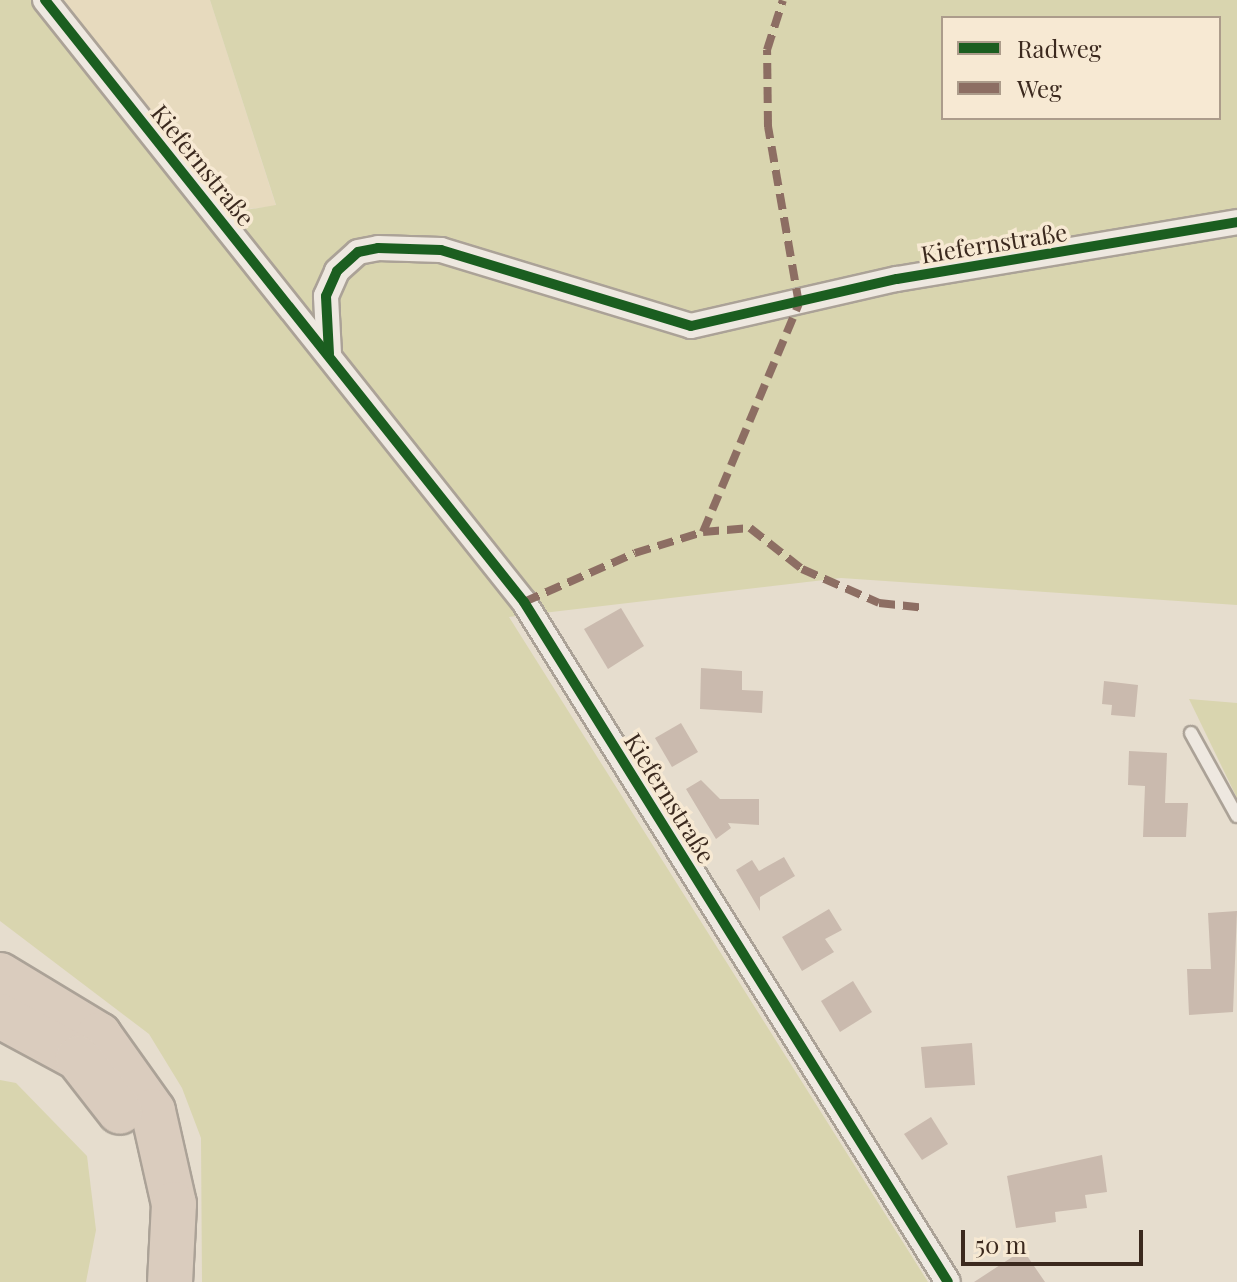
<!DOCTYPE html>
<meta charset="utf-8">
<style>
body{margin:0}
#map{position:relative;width:1237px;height:1282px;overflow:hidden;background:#e6ddce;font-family:"Playfair Display",serif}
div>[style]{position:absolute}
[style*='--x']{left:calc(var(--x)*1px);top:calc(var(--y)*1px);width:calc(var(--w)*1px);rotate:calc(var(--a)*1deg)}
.farmland>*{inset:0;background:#e7dabe}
.green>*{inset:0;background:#d9d5af}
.building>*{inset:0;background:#cabaae}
.roads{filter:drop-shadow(2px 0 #aba297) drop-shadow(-2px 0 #aba297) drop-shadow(0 2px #aba297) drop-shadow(0 -2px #aba297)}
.lane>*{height:12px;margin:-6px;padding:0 6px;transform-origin:6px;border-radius:6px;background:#eee8e0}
.street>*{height:24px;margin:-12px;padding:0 12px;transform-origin:12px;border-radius:12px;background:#eee8e0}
.highway>*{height:44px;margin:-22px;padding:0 22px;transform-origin:22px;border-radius:22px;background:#daccbe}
.quiet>*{height:8px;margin-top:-4px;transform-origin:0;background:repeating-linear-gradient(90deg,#8d6e63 0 16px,transparent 0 24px)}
.cycleway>*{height:10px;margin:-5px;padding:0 5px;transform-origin:5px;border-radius:5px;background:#1b5e20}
span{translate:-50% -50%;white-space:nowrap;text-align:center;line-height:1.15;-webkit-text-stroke:7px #f7e9d3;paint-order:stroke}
.street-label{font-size:24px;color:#3b291e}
.legend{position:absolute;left:941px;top:16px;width:280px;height:104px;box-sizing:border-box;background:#f7e9d3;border:2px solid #ac9c8b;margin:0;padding:10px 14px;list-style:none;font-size:24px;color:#3b291e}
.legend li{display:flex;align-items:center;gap:16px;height:40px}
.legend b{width:40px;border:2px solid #ac9c8b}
.scale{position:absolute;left:961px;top:1230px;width:182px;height:36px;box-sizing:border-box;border:4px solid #3b291e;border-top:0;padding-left:10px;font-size:24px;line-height:28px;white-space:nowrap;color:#3b291e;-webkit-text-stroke:6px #f7e9d3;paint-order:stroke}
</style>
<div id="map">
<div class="farmland">
<div style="clip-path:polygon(55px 0,210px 0,276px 206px,225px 211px)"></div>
</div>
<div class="green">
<div style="clip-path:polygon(evenodd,0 0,34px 0,204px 217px,276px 205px,210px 0,1237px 0,1237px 605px,841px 578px,509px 617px,928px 1282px,202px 1282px,201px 1138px,182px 1088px,149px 1034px,0 921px,0 0,943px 18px,1219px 18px,1219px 118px,943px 118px,943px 18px)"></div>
<div style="clip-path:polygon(1189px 699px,1237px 703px,1237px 798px)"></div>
<div style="clip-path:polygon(0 1080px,16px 1083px,87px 1156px,96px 1230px,86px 1282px,0 1282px)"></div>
</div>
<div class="building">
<div style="clip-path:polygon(621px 608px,644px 646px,608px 669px,584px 629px)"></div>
<div style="clip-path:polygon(701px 668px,742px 671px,742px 690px,763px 691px,762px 713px,700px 709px)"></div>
<div style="clip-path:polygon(1104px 681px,1138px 685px,1135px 717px,1111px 715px,1112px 705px,1102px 704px)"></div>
<div style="clip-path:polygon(681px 723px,698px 752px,672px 767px,655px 738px)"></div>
<div style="clip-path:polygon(1129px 751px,1167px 753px,1165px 803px,1188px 803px,1186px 837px,1143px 837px,1145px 786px,1128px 785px)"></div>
<div style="clip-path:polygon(701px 780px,720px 799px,759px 799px,759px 825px,728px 823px,731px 828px,716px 839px,686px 789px)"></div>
<div style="clip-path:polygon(784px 857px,795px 876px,760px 897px,760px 911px,736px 870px,752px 860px,759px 871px)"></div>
<div style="clip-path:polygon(829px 909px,842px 930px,825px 939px,834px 952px,802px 971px,782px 937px)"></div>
<div style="clip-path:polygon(1237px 911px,1233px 1012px,1189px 1015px,1187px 969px,1211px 969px,1208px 913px)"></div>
<div style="clip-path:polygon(853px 981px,872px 1012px,840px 1032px,821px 1001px)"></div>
<div style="clip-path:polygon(972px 1043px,975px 1085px,925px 1088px,921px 1047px)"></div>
<div style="clip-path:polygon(931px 1117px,948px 1144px,922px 1160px,904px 1134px)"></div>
<div style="clip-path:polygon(1102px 1155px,1107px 1192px,1085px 1195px,1087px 1208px,1055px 1212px,1056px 1222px,1016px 1228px,1007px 1176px)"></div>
<div style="clip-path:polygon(1023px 1250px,1045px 1282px,974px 1282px)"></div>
</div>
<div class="roads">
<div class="lane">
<div style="--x:1191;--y:733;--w:95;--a:61"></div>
</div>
<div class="street">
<div style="--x:45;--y:0;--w:769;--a:51.49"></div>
<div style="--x:524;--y:602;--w:801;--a:58.06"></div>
<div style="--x:329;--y:354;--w:58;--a:-93"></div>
<div style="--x:326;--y:296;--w:27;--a:-66"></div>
<div style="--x:337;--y:271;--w:28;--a:-42"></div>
<div style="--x:358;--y:252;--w:20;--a:-11"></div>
<div style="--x:378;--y:248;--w:63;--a:1.8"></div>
<div style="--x:441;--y:250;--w:261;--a:16.9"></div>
<div style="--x:691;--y:326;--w:211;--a:-12.9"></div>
<div style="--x:897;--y:279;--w:345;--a:-9.5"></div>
</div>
<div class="highway">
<div style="--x:0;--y:975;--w:116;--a:31.2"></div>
<div style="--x:99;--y:1035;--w:93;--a:54.6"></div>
<div style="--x:153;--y:1111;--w:95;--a:77.3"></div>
<div style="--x:174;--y:1204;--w:78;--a:92.9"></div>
<div style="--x:0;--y:1016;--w:89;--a:28.3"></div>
<div style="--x:78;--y:1058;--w:68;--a:52.1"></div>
</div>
</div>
<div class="quiet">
<div style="--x:703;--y:532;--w:247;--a:-67.2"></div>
<div style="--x:799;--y:304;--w:180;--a:-99.9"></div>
<div style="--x:768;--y:127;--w:77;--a:-90.7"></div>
<div style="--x:767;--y:50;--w:52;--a:-72.3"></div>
<div style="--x:524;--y:602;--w:121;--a:-23.8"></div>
<div style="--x:635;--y:553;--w:71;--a:-17.2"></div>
<div style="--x:703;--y:532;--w:47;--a:-4.9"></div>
<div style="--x:750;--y:528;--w:66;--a:38.3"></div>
<div style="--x:802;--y:569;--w:84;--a:23.8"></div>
<div style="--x:879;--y:603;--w:47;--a:6.1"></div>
</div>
<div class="cycleway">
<div style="--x:45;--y:0;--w:769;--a:51.49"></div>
<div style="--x:524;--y:602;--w:801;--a:58.06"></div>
<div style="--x:329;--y:354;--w:58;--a:-93"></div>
<div style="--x:326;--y:296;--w:27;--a:-66"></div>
<div style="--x:337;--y:271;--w:28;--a:-42"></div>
<div style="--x:358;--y:252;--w:20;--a:-11"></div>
<div style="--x:378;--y:248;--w:63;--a:1.8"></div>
<div style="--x:441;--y:250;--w:261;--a:16.9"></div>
<div style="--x:691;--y:326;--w:211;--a:-12.9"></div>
<div style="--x:897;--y:279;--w:345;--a:-9.5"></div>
</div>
<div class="street-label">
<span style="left:203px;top:165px;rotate:51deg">Kiefernstraße</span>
<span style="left:994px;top:243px;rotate:-9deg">Kiefernstraße</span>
<span style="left:670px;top:798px;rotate:58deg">Kiefernstraße</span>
</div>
<ul class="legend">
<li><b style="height:10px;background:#1b5e20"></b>Radweg</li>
<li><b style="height:10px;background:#8d6e63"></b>Weg</li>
</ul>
<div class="scale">50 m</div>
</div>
